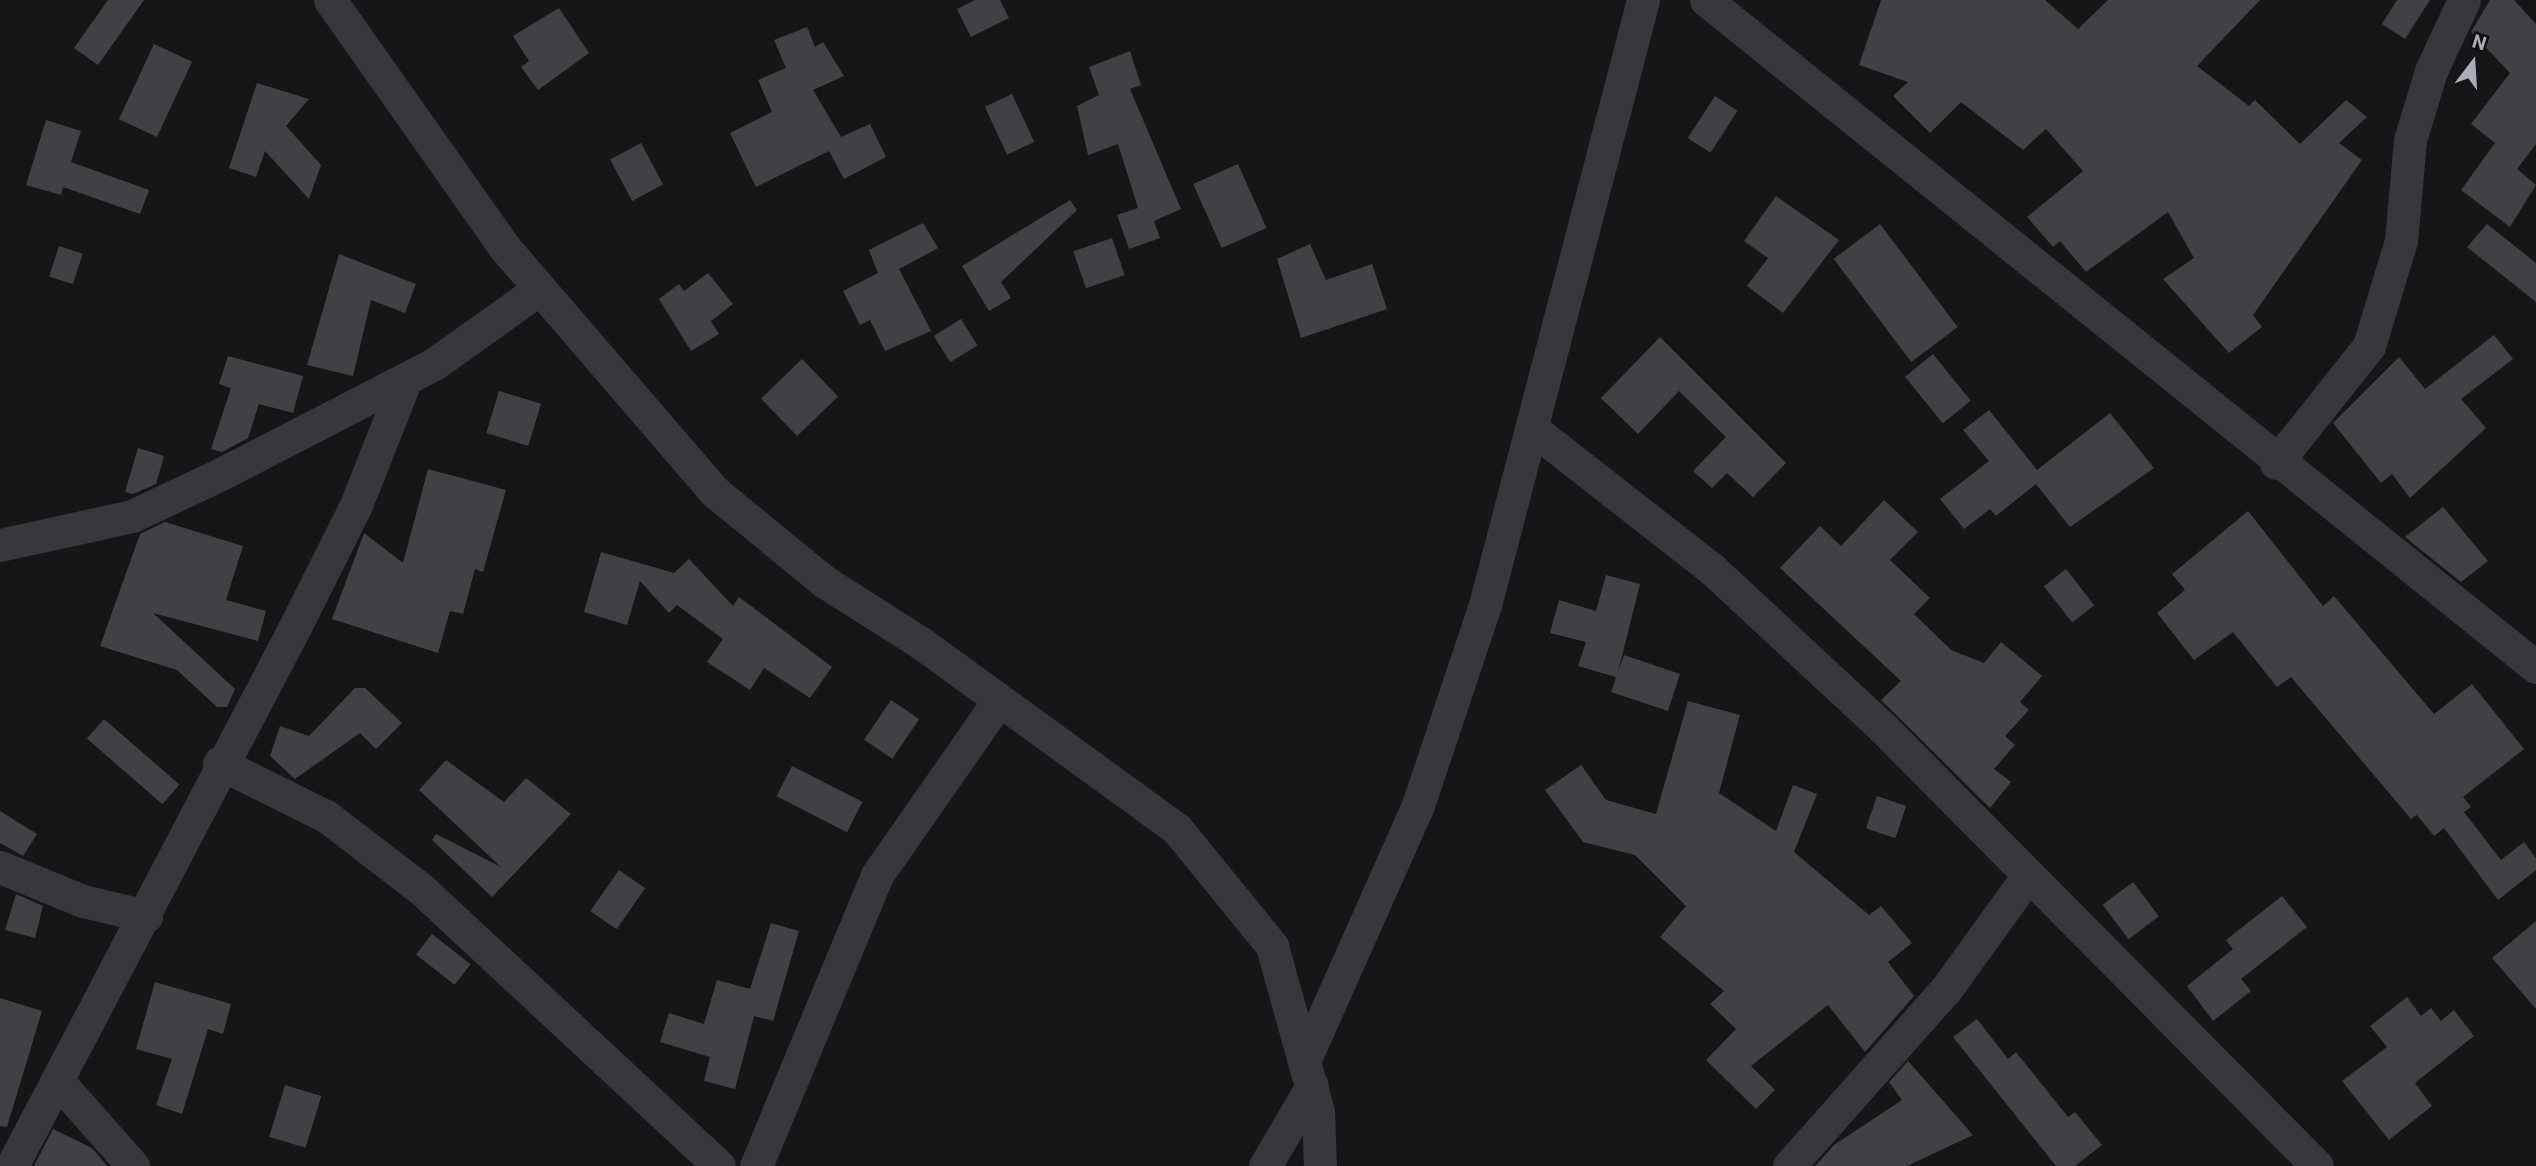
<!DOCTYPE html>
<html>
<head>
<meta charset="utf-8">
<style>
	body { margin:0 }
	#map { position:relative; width:2536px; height:1166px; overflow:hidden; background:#161618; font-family:Roboto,sans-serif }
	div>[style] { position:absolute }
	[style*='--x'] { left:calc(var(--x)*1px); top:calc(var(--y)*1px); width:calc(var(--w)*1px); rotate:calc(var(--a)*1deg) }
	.building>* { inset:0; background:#404145; transform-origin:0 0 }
	.minor>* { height:33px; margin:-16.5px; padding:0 16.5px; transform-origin:16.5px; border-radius:16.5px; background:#37383d }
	span { translate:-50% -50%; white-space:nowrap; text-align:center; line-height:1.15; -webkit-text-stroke:5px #111113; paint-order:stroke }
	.north { position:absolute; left:2438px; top:28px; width:70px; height:70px; -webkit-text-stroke:5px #111113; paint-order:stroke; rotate:17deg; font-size:19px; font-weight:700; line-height:28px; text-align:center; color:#a8adb8 }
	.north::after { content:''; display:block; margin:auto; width:24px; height:32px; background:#a8adb8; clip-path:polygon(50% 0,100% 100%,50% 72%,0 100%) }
</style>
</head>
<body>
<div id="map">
	<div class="building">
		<i style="clip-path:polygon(108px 0,144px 0,98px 65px,74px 48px)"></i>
		<i style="clip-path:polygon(975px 0,1000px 0,1009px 18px,971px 37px,957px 9px)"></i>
		<i style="clip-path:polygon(1881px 0,2045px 0,2078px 29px,2108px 0,2260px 0,2197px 66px,2249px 106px,2255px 100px,2300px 144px,2346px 100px,2367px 117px,2339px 143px,2362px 160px,2253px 315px,2262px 327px,2229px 353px,2163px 279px,2194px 258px,2168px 212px,2086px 272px,2060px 241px,2053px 247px,2027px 217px,2083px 171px,2046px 129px,2023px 150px,1961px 102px,1930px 133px,1893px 96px,1908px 82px,1859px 65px)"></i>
		<i style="clip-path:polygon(2397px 0,2430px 0,2405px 39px,2382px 24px)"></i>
		<i style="clip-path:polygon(2490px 0,2514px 0,2536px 24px,2536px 144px,2517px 169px,2536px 185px,2510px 227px,2461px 190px,2495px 143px,2471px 124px,2510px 73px,2471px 32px)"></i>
		<i style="clip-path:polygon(559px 8px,589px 53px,538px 90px,521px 67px,529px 61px,513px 36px)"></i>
		<i style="clip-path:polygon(807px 27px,815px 47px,823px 42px,844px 76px,813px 90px,841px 137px,870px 124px,886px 157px,844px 179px,829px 151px,756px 187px,730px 133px,772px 112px,758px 80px,786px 68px,774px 40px)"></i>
		<i style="left:154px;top:44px;width:42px;height:83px;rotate:25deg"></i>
		<i style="clip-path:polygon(1130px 51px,1141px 85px,1130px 89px,1181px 209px,1154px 221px,1160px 238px,1129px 249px,1117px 215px,1138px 208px,1118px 144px,1088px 155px,1077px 106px,1099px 95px,1089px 67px)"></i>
		<i style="clip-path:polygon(257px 83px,309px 99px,286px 126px,321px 165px,309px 199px,265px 151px,256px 177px,229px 168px)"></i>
		<i style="left:1012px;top:94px;width:53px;height:30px;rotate:65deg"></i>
		<i style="left:1715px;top:96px;width:27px;height:50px;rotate:33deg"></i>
		<i style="clip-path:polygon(46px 120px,81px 131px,71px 162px,149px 190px,140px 214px,63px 187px,61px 195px,26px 185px)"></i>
		<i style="left:641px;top:143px;width:47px;height:35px;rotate:62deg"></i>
		<i style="left:1238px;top:164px;width:70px;height:49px;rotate:66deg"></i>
		<i style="clip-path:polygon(1776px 196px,1839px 240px,1783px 313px,1747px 286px,1768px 258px,1744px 241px)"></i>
		<i style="clip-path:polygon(1070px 200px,1077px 210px,1001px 282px,1011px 298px,989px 311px,962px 266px)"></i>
		<i style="clip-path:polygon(923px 223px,938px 248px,899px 269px,931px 331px,885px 351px,870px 320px,860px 325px,843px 291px,878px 273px,869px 250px)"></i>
		<i style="left:1880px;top:224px;width:129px;height:58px;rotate:53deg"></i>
		<i style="clip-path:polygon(2487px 224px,2536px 263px,2536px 302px,2467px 247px)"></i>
		<i style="left:1112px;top:238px;width:39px;height:41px;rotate:71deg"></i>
		<i style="clip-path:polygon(1310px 244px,1326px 280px,1372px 264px,1387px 309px,1301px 338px,1277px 259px)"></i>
		<i style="left:59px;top:246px;width:25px;height:32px;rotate:18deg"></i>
		<i style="clip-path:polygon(339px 254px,416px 284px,405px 313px,371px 300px,353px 376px,307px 365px)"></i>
		<i style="clip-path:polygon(708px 273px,733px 304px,711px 321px,719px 334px,691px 351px,659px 299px,679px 284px,684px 291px)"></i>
		<i style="left:961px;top:319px;width:31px;height:32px;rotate:58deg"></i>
		<i style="clip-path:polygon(2494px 335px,2513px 359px,2461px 399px,2486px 428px,2410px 498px,2392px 474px,2381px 483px,2333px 423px,2399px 357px,2425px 389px)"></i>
		<i style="clip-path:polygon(1660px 337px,1786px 463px,1753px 497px,1727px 473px,1712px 488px,1693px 471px,1726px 437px,1679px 391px,1638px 434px,1601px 398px)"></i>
		<i style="left:1933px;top:354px;width:60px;height:36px;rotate:51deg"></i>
		<i style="clip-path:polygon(228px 356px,303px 376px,293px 413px,259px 404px,248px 438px,222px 452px,211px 449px,231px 388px,219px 384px)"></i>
		<i style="left:802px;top:359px;width:52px;height:57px;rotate:46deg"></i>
		<i style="left:499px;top:391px;width:44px;height:44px;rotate:17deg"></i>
		<i style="clip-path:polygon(1989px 410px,2037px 470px,2110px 413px,2154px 468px,2070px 527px,2036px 484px,1996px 516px,1990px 509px,1964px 529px,1940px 499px,1989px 461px,1963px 430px)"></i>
		<i style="clip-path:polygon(138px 448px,164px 456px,156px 484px,133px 494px,125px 492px)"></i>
		<i style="clip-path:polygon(428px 469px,506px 490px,483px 572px,475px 569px,463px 614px,450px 611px,438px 653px,332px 619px,364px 533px,403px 563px)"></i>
		<i style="clip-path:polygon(1884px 500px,1918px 532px,1890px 560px,1930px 598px,1914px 614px,1951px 650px,1984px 663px,2001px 642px,2042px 676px,2020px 702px,2029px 710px,2005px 736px,2015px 745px,1994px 769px,2011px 782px,1990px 808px,1881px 700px,1901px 681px,1780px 568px,1820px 526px,1841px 546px)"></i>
		<i style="clip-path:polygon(2443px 507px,2488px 561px,2461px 582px,2405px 537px)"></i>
		<i style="clip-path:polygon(2248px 511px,2323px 606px,2334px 596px,2434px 714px,2472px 684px,2524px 749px,2463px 797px,2471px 807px,2464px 812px,2501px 860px,2524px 842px,2536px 858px,2536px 870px,2498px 900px,2444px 828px,2434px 836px,2417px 815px,2411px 819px,2291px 677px,2277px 687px,2233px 632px,2194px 660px,2157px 613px,2185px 590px,2172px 574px)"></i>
		<i style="clip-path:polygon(165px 522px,243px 546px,226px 600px,266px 611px,258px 641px,153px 613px,235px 689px,227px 707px,217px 707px,177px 670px,100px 646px,140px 534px)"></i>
		<i style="clip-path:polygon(601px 552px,674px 573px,689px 559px,733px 606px,739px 597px,832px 667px,810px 698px,764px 668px,750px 690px,707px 662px,723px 639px,677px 605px,669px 613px,640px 581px,627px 625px,584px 612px)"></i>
		<i style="left:2066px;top:569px;width:46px;height:28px;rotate:52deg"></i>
		<i style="clip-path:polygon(1606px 575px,1640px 584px,1618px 672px,1624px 655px,1680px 674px,1668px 711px,1611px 692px,1616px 677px,1578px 666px,1586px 642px,1550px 633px,1559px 600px,1596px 611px)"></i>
		<i style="clip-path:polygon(355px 688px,365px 688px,402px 723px,376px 749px,360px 733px,295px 779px,270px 756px,280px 726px,309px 736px)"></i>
		<i style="left:891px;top:700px;width:34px;height:48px;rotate:34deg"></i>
		<i style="clip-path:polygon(1688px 701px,1740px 715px,1719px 793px,1776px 831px,1793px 785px,1817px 794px,1794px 852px,1869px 915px,1881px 906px,1912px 943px,1888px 962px,1914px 996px,1865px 1052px,1828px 1005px,1751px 1066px,1775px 1090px,1756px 1109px,1706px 1060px,1736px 1029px,1710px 1004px,1724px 991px,1660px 937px,1686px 906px,1635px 855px,1583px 842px,1545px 790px,1581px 765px,1606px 800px,1656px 814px)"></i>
		<i style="left:104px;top:719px;width:100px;height:26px;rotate:41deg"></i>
		<i style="clip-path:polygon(446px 760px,504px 802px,526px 778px,571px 814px,492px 897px,432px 840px,436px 834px,501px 867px,419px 790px)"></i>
		<i style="left:792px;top:766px;width:79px;height:34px;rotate:27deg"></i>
		<i style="left:1877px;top:796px;width:31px;height:34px;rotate:19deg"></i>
		<i style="clip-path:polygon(0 811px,37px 834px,23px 856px,0 843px)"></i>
		<i style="left:619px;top:870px;width:32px;height:50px;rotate:35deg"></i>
		<i style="left:2133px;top:882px;width:43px;height:38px;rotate:53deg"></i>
		<i style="clip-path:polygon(16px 894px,43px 906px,35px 938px,5px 930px)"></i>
		<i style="clip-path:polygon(2282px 896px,2307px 927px,2241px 979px,2251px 991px,2213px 1021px,2187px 986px,2233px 949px,2226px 940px)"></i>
		<i style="clip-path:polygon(2536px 921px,2536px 1009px,2492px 958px)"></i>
		<i style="clip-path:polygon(771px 923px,799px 931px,773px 1021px,754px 1016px,735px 1089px,704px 1081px,710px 1057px,660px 1042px,669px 1013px,704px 1024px,717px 980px,750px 989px)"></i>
		<i style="left:432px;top:934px;width:49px;height:26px;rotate:38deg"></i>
		<i style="clip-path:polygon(155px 982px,231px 1004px,223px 1034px,208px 1029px,182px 1114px,156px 1105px,172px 1059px,136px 1049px)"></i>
		<i style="clip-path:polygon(2407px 997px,2421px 1016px,2431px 1008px,2441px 1021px,2454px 1010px,2474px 1036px,2415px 1083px,2432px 1106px,2389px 1140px,2342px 1081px,2387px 1047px,2370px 1026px)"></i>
		<i style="clip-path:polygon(0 998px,42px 1011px,7px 1127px,0 1126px)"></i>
		<i style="clip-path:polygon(1977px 1019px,2008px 1059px,2016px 1052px,2068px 1117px,2075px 1112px,2102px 1145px,2075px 1166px,2056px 1166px,1953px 1037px)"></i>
		<i style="clip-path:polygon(1908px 1061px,1973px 1135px,1907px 1166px,1815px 1166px,1834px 1145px,1902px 1100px,1889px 1082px)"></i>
		<i style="left:285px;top:1085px;width:38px;height:54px;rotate:17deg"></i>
		<i style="clip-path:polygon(53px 1129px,92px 1148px,107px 1166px,34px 1166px)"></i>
	</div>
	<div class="minor">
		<i style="--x:330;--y:0;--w:304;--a:54.8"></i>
		<i style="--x:505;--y:248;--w:322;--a:49.3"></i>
		<i style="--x:715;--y:492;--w:142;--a:39.3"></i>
		<i style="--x:825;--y:582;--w:114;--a:32.4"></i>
		<i style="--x:921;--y:643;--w:316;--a:36"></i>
		<i style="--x:1177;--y:829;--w:151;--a:50.9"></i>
		<i style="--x:1272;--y:946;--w:172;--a:74.5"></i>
		<i style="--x:1318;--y:1112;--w:54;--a:87.9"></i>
		<i style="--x:1706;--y:0;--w:1065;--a:38.79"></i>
		<i style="--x:1534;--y:430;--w:227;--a:38"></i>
		<i style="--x:1713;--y:570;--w:231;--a:42.9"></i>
		<i style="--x:1882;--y:727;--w:618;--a:45.26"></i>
		<i style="--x:2276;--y:463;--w:149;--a:-51.5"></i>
		<i style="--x:2369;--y:346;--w:110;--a:-73.1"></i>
		<i style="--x:2401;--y:241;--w:101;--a:-84.9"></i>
		<i style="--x:2410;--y:140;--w:72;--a:-73.1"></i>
		<i style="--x:2431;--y:71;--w:78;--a:-65.1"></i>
		<i style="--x:0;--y:545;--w:135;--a:-12.4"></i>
		<i style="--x:132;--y:516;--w:98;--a:-25.3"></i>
		<i style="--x:221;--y:474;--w:240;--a:-27.3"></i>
		<i style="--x:434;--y:364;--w:129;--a:-35.5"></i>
		<i style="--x:219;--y:763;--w:119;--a:26.4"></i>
		<i style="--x:326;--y:816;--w:118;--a:37.5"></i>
		<i style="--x:420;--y:888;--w:408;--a:42.9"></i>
		<i style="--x:0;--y:867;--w:90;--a:22.3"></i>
		<i style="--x:83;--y:901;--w:65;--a:13.4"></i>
		<i style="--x:1305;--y:1059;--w:275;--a:-66"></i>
		<i style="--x:1417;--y:808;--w:214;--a:-71.5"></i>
		<i style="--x:1485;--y:605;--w:625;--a:-75.36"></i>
		<i style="--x:57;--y:1080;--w:115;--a:48.5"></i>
		<i style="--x:12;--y:1166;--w:611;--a:-62.3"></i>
		<i style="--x:296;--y:625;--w:134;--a:-63.4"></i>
		<i style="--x:356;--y:505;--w:136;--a:-68.4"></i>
		<i style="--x:756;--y:1166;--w:315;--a:-67.4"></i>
		<i style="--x:877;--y:875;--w:213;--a:-55.1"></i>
		<i style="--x:1265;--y:1166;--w:93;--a:-59.6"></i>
		<i style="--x:1789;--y:1166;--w:238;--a:-48.4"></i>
		<i style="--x:1947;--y:988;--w:137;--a:-54.2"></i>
	</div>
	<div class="north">N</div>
</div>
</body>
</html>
